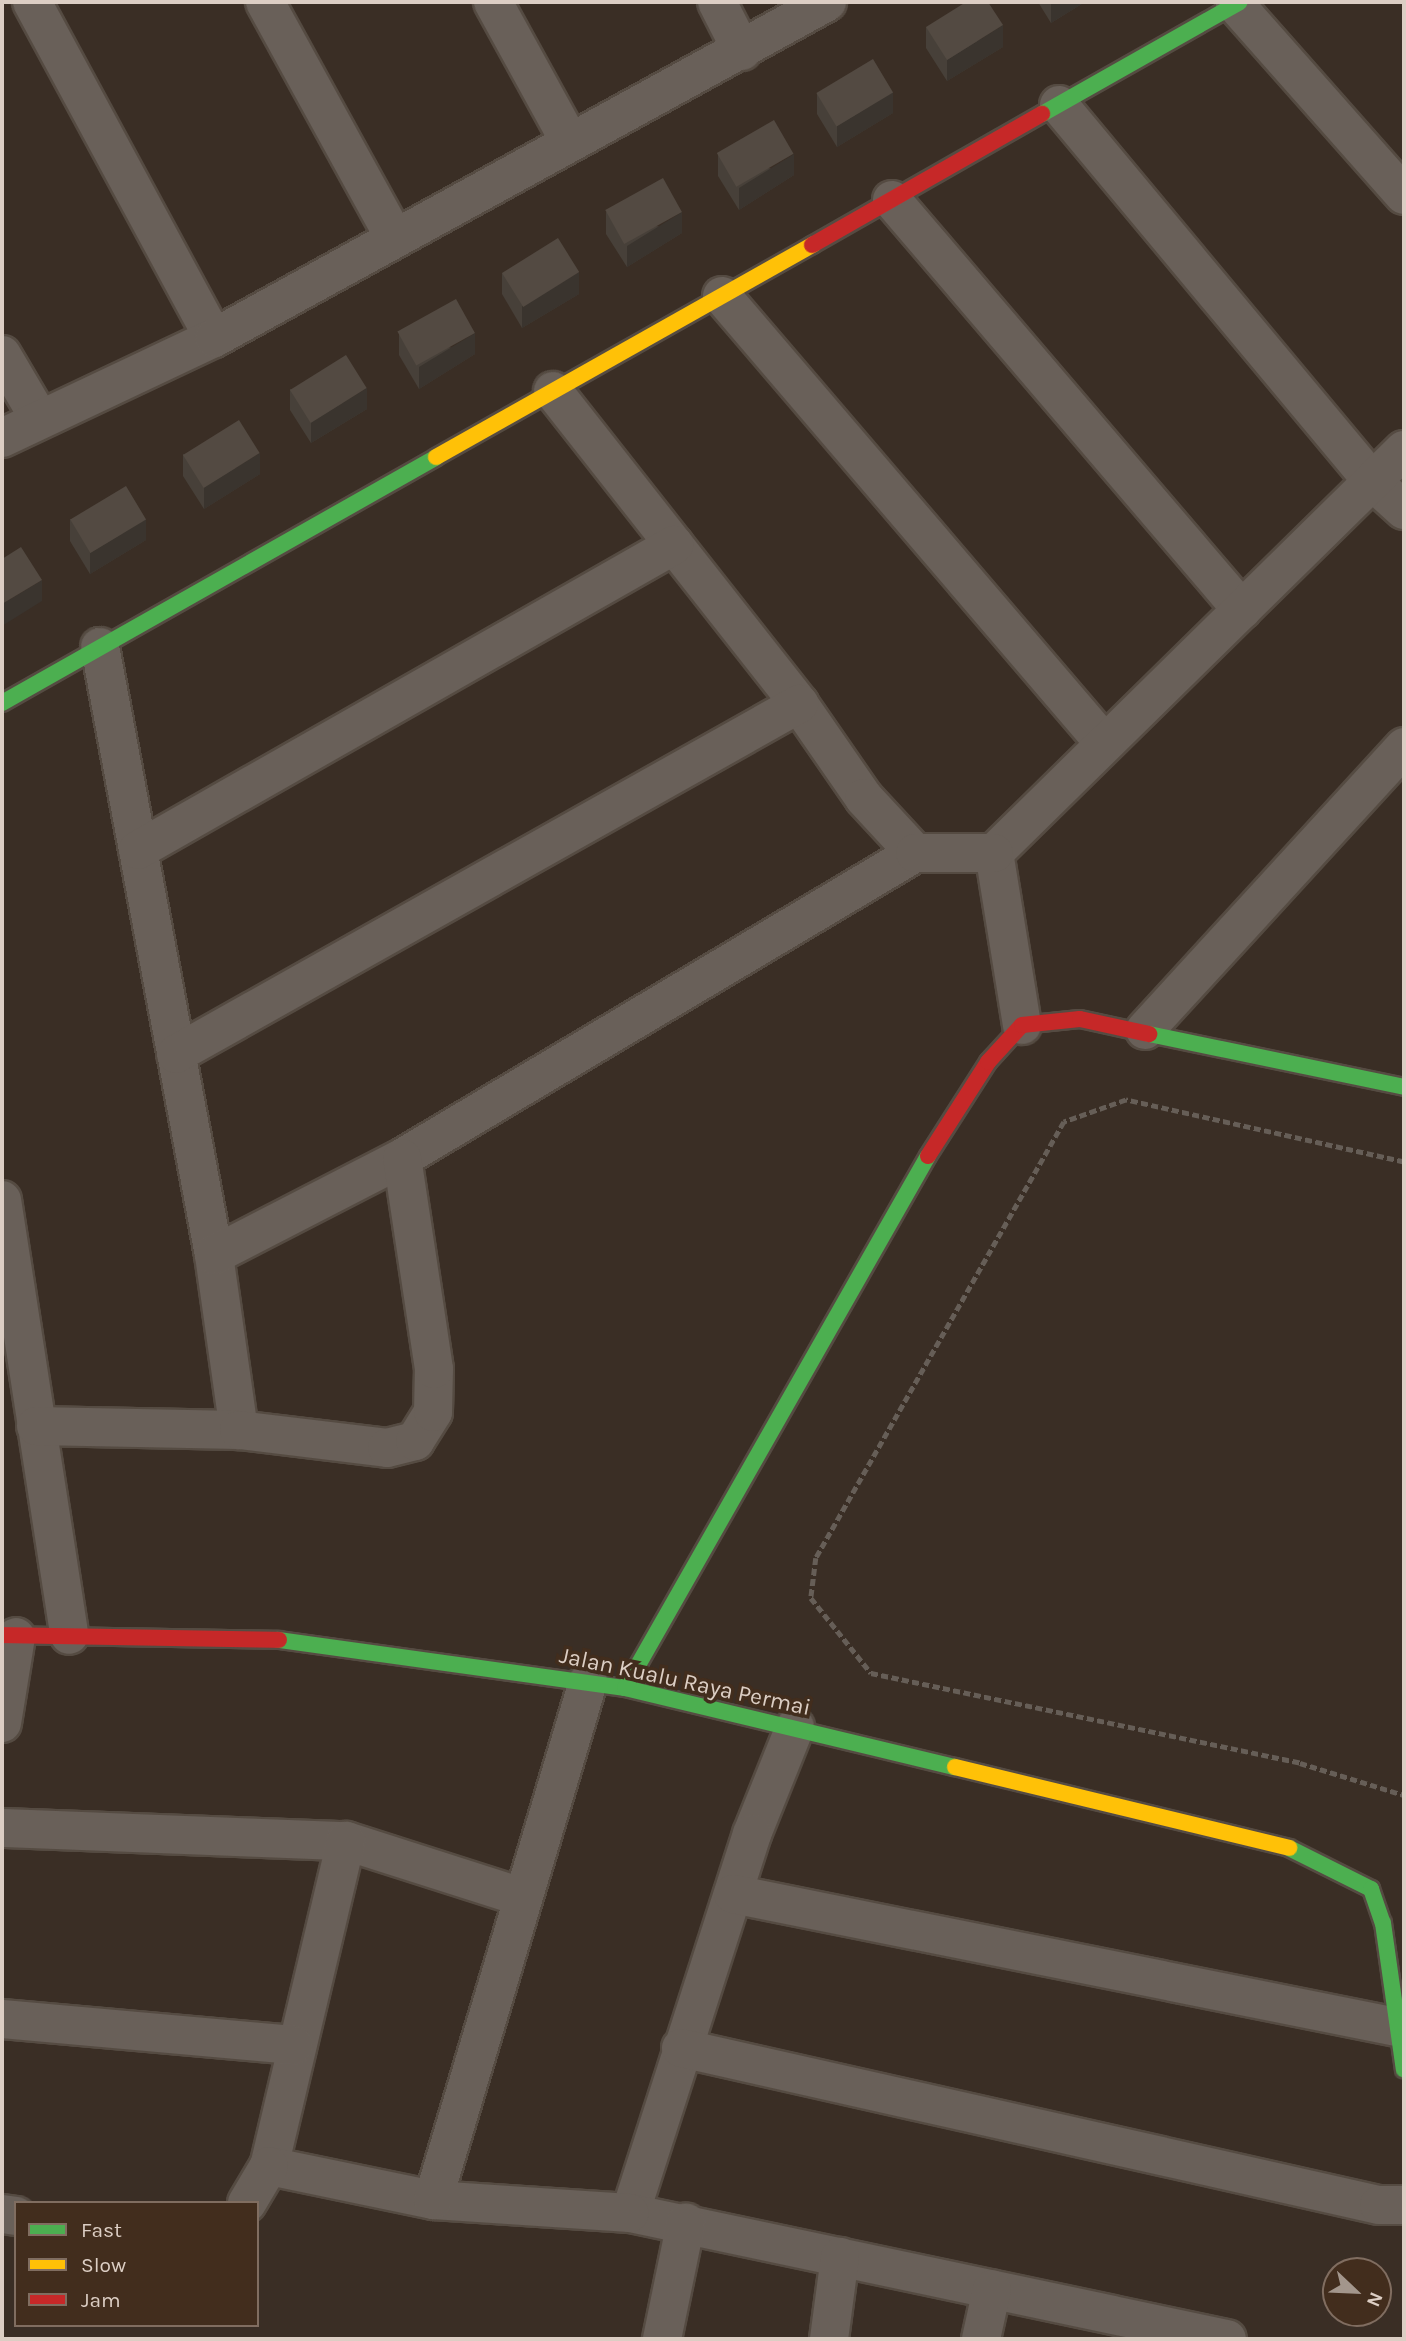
<!DOCTYPE html>
<html>
<head>
<meta charset="utf-8">
<style>
	body { margin:0 }
	#map { position:relative; width:1406px; height:2341px; overflow:hidden; background:#3a2e25; font-family:Karla,sans-serif }
	div>[style] { position:absolute }
	[style*='--x'] { left:calc(var(--x)*1px); top:calc(var(--y)*1px); width:calc(var(--w)*1px); rotate:calc(var(--a)*1deg) }
	.path>* { height:4.5px; margin-top:-2.25px; transform-origin:0; background:repeating-linear-gradient(90deg,#665e57 0 7px,transparent 0 10.5px) }
	.roads { filter:drop-shadow(2px 0 #554b42) drop-shadow(-2px 0 #554b42) drop-shadow(0 2px #554b42) drop-shadow(0 -2px #554b42) }
	.street>* { height:38px; margin:-19px; padding:0 19px; transform-origin:19px; border-radius:19px; background:#696059 }
	.fast>* { height:16px; margin:-8px; padding:0 8px; transform-origin:8px; border-radius:8px; background:#4caf50 }
	.slow>* { height:16px; margin:-8px; padding:0 8px; transform-origin:8px; border-radius:8px; background:#ffc107 }
	.jam>* { height:16px; margin:-8px; padding:0 8px; transform-origin:8px; border-radius:8px; background:#c62828 }
	.wall>* { inset:0; background:#474039 }
	.shaded-wall>* { inset:0; background:#3a342e }
	.building>* { inset:0; background:#534a42; transform-origin:0 0 }
	span { translate:-50% -50%; white-space:nowrap; text-align:center; line-height:1.15; -webkit-text-stroke:7px #422d1d; paint-order:stroke }
	.street-label { font-size:23px; color:#dccec4 }
	.frame { position:absolute; inset:0; border:4px solid #dccec4; pointer-events:none }
	.legend { position:absolute; left:14px; top:2201px; width:245px; height:126px; box-sizing:border-box; background:#422d1d; border:2px solid #806d60; margin:0; padding:9px 12px; list-style:none; font-size:21px; color:#dccec4 }
	.legend li { display:flex; align-items:center; gap:14px; height:35px }
	.legend b { width:35px; border:2px solid #806d60 }
	.north { position:absolute; left:1322px; top:2257px; width:70px; height:70px; box-sizing:border-box; background:#422d1d; border:2px solid #806d60; border-radius:50%; rotate:113deg; font-size:19px; font-weight:700; line-height:28px; text-align:center; color:#dccec4 }
	.north::after { content:''; display:block; margin:auto; width:24px; height:32px; background:#a3968c; clip-path:polygon(50% 0,100% 100%,50% 72%,0 100%) }
</style>
</head>
<body>
<div id="map">
	<div class="path">
		<i style="--x:1404;--y:1162;--w:285;--a:-167.4"></i>
		<i style="--x:1126;--y:1100;--w:66;--a:160.5"></i>
		<i style="--x:1064;--y:1122;--w:502;--a:119.63"></i>
		<i style="--x:816;--y:1558;--w:40;--a:97.1"></i>
		<i style="--x:811;--y:1598;--w:96;--a:51.3"></i>
		<i style="--x:871;--y:1673;--w:438;--a:11.8"></i>
		<i style="--x:1300;--y:1763;--w:109;--a:17.1"></i>
	</div>
	<div class="roads">
		<div class="street">
			<i style="--x:32;--y:2;--w:382;--a:61.6"></i>
			<i style="--x:265;--y:2;--w:266;--a:61.2"></i>
			<i style="--x:493;--y:2;--w:158;--a:61.2"></i>
			<i style="--x:717;--y:2;--w:55;--a:63"></i>
			<i style="--x:1235;--y:4;--w:255;--a:48.5"></i>
			<i style="--x:1059;--y:105;--w:491;--a:50.2"></i>
			<i style="--x:1373;--y:482;--w:42;--a:42.1"></i>
			<i style="--x:892;--y:200;--w:539;--a:49.51"></i>
			<i style="--x:722;--y:296;--w:589;--a:49.47"></i>
			<i style="--x:2;--y:355;--w:73;--a:59.6"></i>
			<i style="--x:553;--y:391;--w:398;--a:51.8"></i>
			<i style="--x:799;--y:704;--w:114;--a:55.3"></i>
			<i style="--x:864;--y:798;--w:75;--a:47.2"></i>
			<i style="--x:2;--y:438;--w:234;--a:-25.3"></i>
			<i style="--x:214;--y:338;--w:699;--a:-28.73"></i>
			<i style="--x:100;--y:647;--w:619;--a:79.38"></i>
			<i style="--x:214;--y:1255;--w:177;--a:81.9"></i>
			<i style="--x:138;--y:850;--w:617;--a:-29.64"></i>
			<i style="--x:1022;--y:1025;--w:174;--a:-99.2"></i>
			<i style="--x:994;--y:853;--w:575;--a:-44.51"></i>
			<i style="--x:1145;--y:1030;--w:384;--a:-47.5"></i>
			<i style="--x:176;--y:1054;--w:715;--a:-29.33"></i>
			<i style="--x:2;--y:1200;--w:440;--a:81.2"></i>
			<i style="--x:214;--y:1255;--w:212;--a:-27.3"></i>
			<i style="--x:402;--y:1158;--w:597;--a:-30.73"></i>
			<i style="--x:915;--y:853;--w:79;--a:0"></i>
			<i style="--x:36;--y:1426;--w:203;--a:1.1"></i>
			<i style="--x:239;--y:1430;--w:149;--a:6.9"></i>
			<i style="--x:387;--y:1448;--w:29;--a:-14"></i>
			<i style="--x:415;--y:1441;--w:34;--a:-58"></i>
			<i style="--x:433;--y:1412;--w:43;--a:-88.7"></i>
			<i style="--x:434;--y:1369;--w:213;--a:-98.6"></i>
			<i style="--x:2;--y:1723;--w:87;--a:-80.8"></i>
			<i style="--x:795;--y:1727;--w:115;--a:111.9"></i>
			<i style="--x:752;--y:1834;--w:398;--a:107.8"></i>
			<i style="--x:630;--y:2213;--w:610;--a:11.92"></i>
			<i style="--x:2;--y:1828;--w:344;--a:2.2"></i>
			<i style="--x:346;--y:1841;--w:185;--a:17.7"></i>
			<i style="--x:346;--y:1841;--w:334;--a:103.3"></i>
			<i style="--x:269;--y:2166;--w:167;--a:11.7"></i>
			<i style="--x:433;--y:2200;--w:197;--a:3.8"></i>
			<i style="--x:733;--y:1894;--w:676;--a:11.34"></i>
			<i style="--x:2;--y:2019;--w:293;--a:5.1"></i>
			<i style="--x:681;--y:2048;--w:715;--a:12.68"></i>
			<i style="--x:1379;--y:2205;--w:25;--a:0"></i>
			<i style="--x:433;--y:2200;--w:541;--a:-73.34"></i>
			<i style="--x:247;--y:2203;--w:43;--a:-59.3"></i>
			<i style="--x:2;--y:2214;--w:14;--a:8"></i>
			<i style="--x:662;--y:2339;--w:119;--a:-78.4"></i>
			<i style="--x:829;--y:2339;--w:83;--a:-82.4"></i>
			<i style="--x:981;--y:2339;--w:51;--a:-77.6"></i>
		</div>
		<div class="fast">
			<i style="--x:1042;--y:114;--w:227;--a:-29.5"></i>
			<i style="--x:2;--y:703;--w:499;--a:-29.5"></i>
			<i style="--x:1149;--y:1034;--w:260;--a:11.7"></i>
			<i style="--x:279;--y:1640;--w:349;--a:7.9"></i>
			<i style="--x:625;--y:1688;--w:339;--a:13.5"></i>
			<i style="--x:625;--y:1688;--w:612;--a:-60.34"></i>
			<i style="--x:1289;--y:1848;--w:92;--a:26.6"></i>
			<i style="--x:1371;--y:1889;--w:36;--a:71"></i>
			<i style="--x:1383;--y:1923;--w:148;--a:81.9"></i>
		</div>
		<div class="slow">
			<i style="--x:436;--y:457;--w:432;--a:-29.4"></i>
			<i style="--x:955;--y:1767;--w:344;--a:13.6"></i>
		</div>
		<div class="jam">
			<i style="--x:812;--y:245;--w:265;--a:-29.7"></i>
			<i style="--x:928;--y:1156;--w:112;--a:-57.4"></i>
			<i style="--x:988;--y:1062;--w:50;--a:-47.4"></i>
			<i style="--x:1022;--y:1025;--w:58;--a:-5.9"></i>
			<i style="--x:1080;--y:1019;--w:71;--a:12.3"></i>
			<i style="--x:2;--y:1635;--w:277;--a:1"></i>
		</div>
	</div>
	<div class="wall">
		<i style="clip-path:polygon(1038px 2px,1085px 2px,1051px 23px)"></i>
		<i style="clip-path:polygon(926px 27px,1003px 47px,947px 81px,926px 48px)"></i>
		<i style="clip-path:polygon(817px 93px,893px 113px,837px 147px,817px 114px)"></i>
		<i style="clip-path:polygon(718px 154px,794px 175px,739px 210px,718px 176px)"></i>
		<i style="clip-path:polygon(606px 212px,682px 233px,627px 267px,606px 234px)"></i>
		<i style="clip-path:polygon(502px 273px,579px 294px,522px 328px,502px 294px)"></i>
		<i style="clip-path:polygon(399px 334px,475px 354px,419px 389px,399px 355px)"></i>
		<i style="clip-path:polygon(290px 389px,367px 409px,311px 443px,290px 410px)"></i>
		<i style="clip-path:polygon(183px 454px,260px 474px,204px 509px,183px 476px)"></i>
		<i style="clip-path:polygon(70px 519px,146px 540px,90px 574px,70px 541px)"></i>
	</div>
	<div class="shaded-wall">
		<i style="clip-path:polygon(1051px 2px,1085px 2px,1051px 23px)"></i>
		<i style="clip-path:polygon(1003px 25px,1003px 47px,947px 81px,947px 60px)"></i>
		<i style="clip-path:polygon(893px 92px,893px 113px,837px 147px,837px 126px)"></i>
		<i style="clip-path:polygon(794px 154px,794px 175px,739px 210px,739px 188px)"></i>
		<i style="clip-path:polygon(682px 212px,682px 233px,627px 267px,627px 246px)"></i>
		<i style="clip-path:polygon(579px 272px,579px 294px,522px 328px,522px 306px)"></i>
		<i style="clip-path:polygon(475px 333px,475px 354px,419px 389px,419px 367px)"></i>
		<i style="clip-path:polygon(367px 388px,367px 409px,311px 443px,311px 422px)"></i>
		<i style="clip-path:polygon(260px 453px,260px 474px,204px 509px,204px 487px)"></i>
		<i style="clip-path:polygon(146px 519px,146px 540px,90px 574px,90px 553px)"></i>
		<i style="clip-path:polygon(42px 580px,42px 601px,2px 626px,2px 604px)"></i>
	</div>
	<div class="building">
		<i style="clip-path:polygon(966px 2px,988px 2px,1003px 25px,947px 60px,926px 27px)"></i>
		<i style="left:873px;top:59px;width:39px;height:66px;rotate:59deg"></i>
		<i style="left:774px;top:120px;width:39px;height:66px;rotate:60deg"></i>
		<i style="left:663px;top:178px;width:39px;height:66px;rotate:61deg"></i>
		<i style="left:558px;top:238px;width:40px;height:66px;rotate:58deg"></i>
		<i style="left:456px;top:299px;width:39px;height:67px;rotate:61deg"></i>
		<i style="left:346px;top:355px;width:39px;height:66px;rotate:58deg"></i>
		<i style="left:239px;top:420px;width:39px;height:66px;rotate:58deg"></i>
		<i style="left:126px;top:486px;width:39px;height:65px;rotate:59deg"></i>
		<i style="clip-path:polygon(21px 547px,42px 580px,2px 604px,2px 559px)"></i>
	</div>
	<div class="street-label">
		<span style="left:685px;top:1682px;rotate:12deg">Jalan Kualu Raya Permai</span>
	</div>
	<div class="frame"></div>
	<ul class="legend">
	<li><b style="height:9px;background:#4caf50"></b>Fast</li>
	<li><b style="height:9px;background:#ffc107"></b>Slow</li>
	<li><b style="height:9px;background:#c62828"></b>Jam</li>
	</ul>
	<div class="north">N</div>
</div>
</body>
</html>
